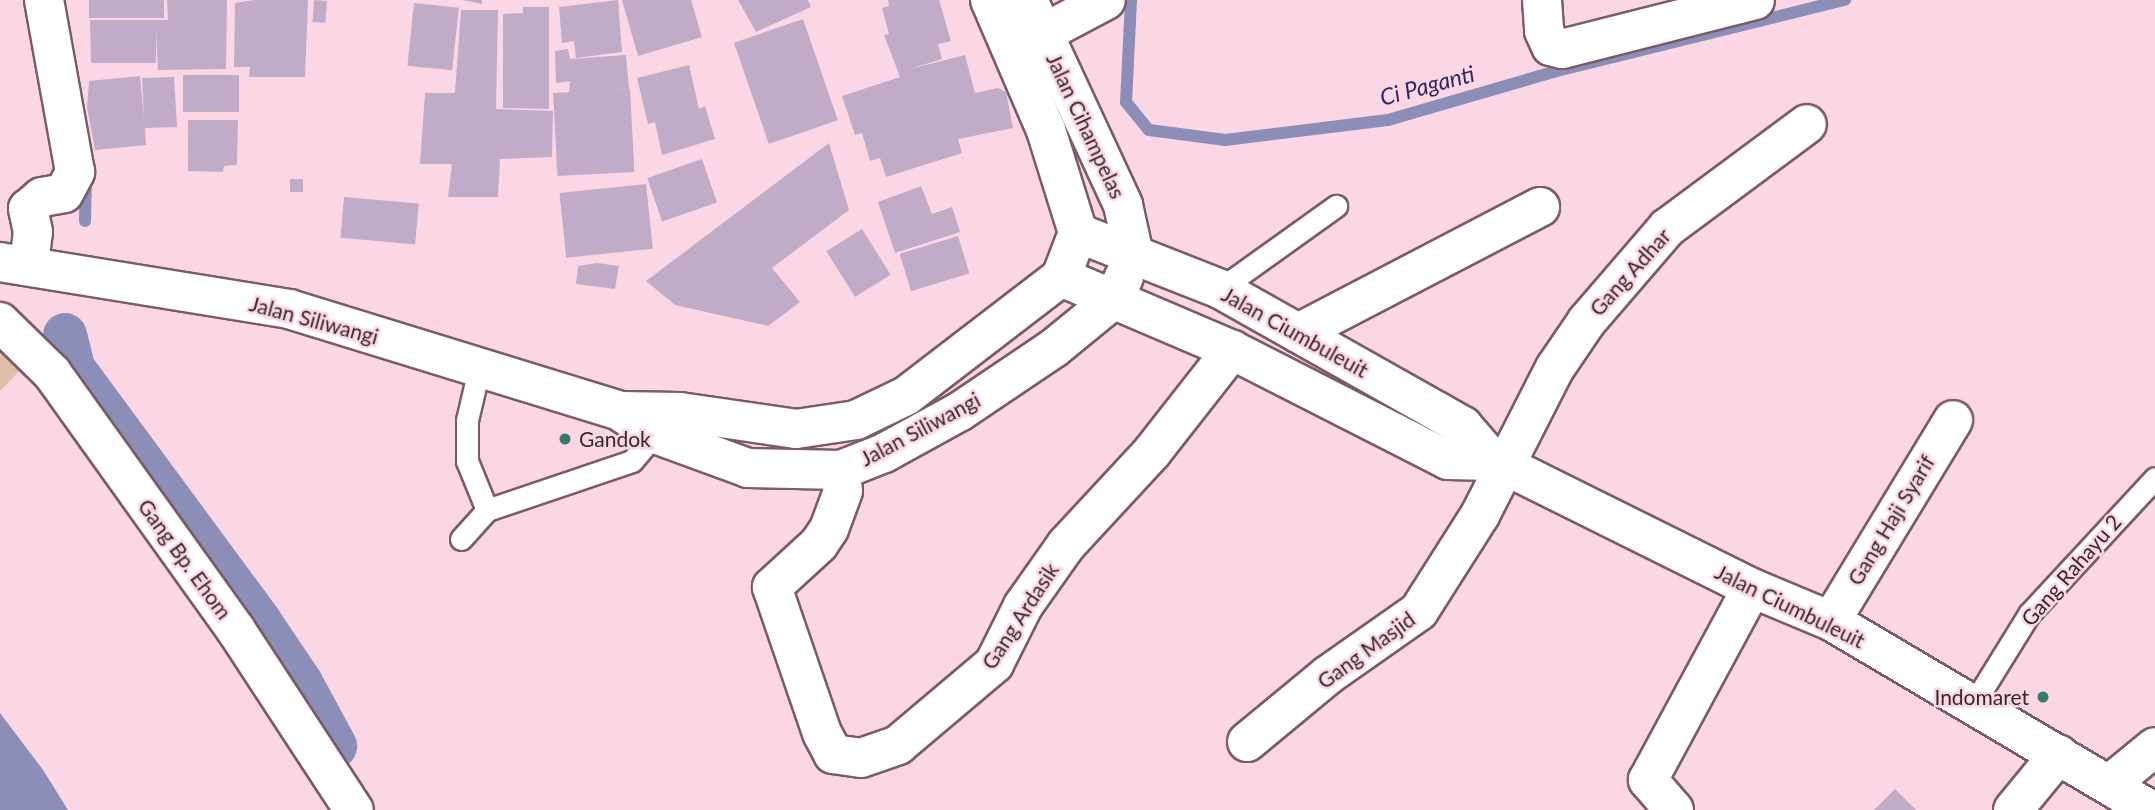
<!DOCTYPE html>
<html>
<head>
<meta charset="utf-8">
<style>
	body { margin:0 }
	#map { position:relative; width:2155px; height:810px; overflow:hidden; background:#fbd7e5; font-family:Lato,sans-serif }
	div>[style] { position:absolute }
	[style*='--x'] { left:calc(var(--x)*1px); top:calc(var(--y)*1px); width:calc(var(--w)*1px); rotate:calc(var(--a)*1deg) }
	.green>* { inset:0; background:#ddc0a9 }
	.water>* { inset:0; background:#8c8eb7 }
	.stream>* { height:12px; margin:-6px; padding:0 6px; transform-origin:6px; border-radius:6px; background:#8c8eb7 }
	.canal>* { height:44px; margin:-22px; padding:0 22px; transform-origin:22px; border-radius:22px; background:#8c8eb7 }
	.building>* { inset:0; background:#c0acc6; transform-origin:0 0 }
	.roads { filter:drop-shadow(2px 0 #7a5c68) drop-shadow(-2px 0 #7a5c68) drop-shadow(0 2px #7a5c68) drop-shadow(0 -2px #7a5c68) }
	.service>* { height:21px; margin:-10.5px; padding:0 10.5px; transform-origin:10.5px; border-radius:10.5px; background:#fff }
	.minor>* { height:38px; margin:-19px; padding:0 19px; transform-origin:19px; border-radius:19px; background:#fff }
	.secondary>* { height:38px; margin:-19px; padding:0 19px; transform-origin:19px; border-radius:19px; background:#fff }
	.primary>* { height:38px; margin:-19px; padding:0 19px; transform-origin:19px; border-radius:19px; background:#fff }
	.dots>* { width:19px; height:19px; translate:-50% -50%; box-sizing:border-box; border:4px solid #fbd7e5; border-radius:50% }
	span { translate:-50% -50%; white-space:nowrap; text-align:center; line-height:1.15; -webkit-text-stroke:5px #fbd7e5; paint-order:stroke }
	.street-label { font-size:21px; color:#36292e }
	.poi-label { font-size:21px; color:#36292e }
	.left { translate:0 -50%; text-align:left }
	.right { translate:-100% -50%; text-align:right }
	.water-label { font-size:23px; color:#2d295e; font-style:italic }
</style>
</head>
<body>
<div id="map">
	<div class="green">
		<i style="clip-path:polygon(0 339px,30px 360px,0 391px)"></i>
	</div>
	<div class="water">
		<i style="clip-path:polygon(0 713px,43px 770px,68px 810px,0 810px)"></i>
	</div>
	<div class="stream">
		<i style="--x:1131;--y:0;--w:102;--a:92.8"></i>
		<i style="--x:1126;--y:102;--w:36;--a:51"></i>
		<i style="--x:1149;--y:130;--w:77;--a:7.5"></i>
		<i style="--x:1225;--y:140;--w:164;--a:-7"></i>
		<i style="--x:1388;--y:120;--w:172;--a:-16.2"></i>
		<i style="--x:1553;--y:72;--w:301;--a:-13.9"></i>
		<i style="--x:85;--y:221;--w:45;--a:-88.7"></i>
	</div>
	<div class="canal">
		<i style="--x:65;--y:335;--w:34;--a:76"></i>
		<i style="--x:73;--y:368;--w:315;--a:53.6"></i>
		<i style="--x:260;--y:622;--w:73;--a:56.1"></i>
		<i style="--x:301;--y:683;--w:72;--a:61.6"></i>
	</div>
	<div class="building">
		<i style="left:89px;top:0;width:75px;height:18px"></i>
		<i style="clip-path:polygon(167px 0,227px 0,226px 69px,158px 70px,156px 29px,156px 63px,91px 63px,90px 20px,168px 20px)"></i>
		<i style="clip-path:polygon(254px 0,308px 0,305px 77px,249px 77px,250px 67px,234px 67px,235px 3px)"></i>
		<i style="left:314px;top:0;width:13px;height:22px;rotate:4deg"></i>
		<i style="clip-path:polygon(463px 0,482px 0,482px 4px)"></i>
		<i style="clip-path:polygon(618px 0,622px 52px,576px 58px,574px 41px,562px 43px,559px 7px)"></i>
		<i style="clip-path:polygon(622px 0,691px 0,702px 37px,638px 56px)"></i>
		<i style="clip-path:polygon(738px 0,808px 0,811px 7px,756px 32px)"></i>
		<i style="clip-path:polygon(888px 0,939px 0,951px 41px,938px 44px,942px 59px,910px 69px,965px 55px,975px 93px,998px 88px,1006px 92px,1013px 128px,958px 139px,962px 153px,886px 177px,880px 158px,870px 161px,862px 133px,855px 135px,842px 96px,900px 77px,884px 35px,889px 34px,882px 8px,889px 6px)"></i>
		<i style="left:414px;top:3px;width:45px;height:63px;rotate:6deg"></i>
		<i style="clip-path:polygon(523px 7px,549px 7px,549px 109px,503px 108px,503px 14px,523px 13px)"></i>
		<i style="clip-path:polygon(461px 10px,498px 10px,496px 109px,553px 111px,552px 157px,500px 159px,498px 197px,448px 197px,452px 164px,420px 164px,425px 93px,455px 93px)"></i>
		<i style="left:803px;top:19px;width:107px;height:73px;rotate:71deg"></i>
		<i style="clip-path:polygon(568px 49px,570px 59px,626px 55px,629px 89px,569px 93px,570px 81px,556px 83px,555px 51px)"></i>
		<i style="clip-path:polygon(689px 65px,699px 109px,705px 106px,715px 139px,662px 155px,655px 122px,648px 124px,637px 78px)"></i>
		<i style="left:239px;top:75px;width:37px;height:56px;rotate:90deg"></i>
		<i style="clip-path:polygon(140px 76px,144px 119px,142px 78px,174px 77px,177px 127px,145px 128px,146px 145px,95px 150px,87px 107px,89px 81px)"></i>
		<i style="left:630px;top:89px;width:83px;height:77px;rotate:87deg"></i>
		<i style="clip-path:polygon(188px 120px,238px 120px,237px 165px,224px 166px,223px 172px,188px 171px)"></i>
		<i style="clip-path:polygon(829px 143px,849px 210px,772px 268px,800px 302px,768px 326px,675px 305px,646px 281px)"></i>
		<i style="left:702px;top:159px;width:46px;height:58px;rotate:71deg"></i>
		<i style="left:290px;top:179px;width:13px;height:13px"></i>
		<i style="left:646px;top:184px;width:65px;height:87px;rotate:84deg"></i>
		<i style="clip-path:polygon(921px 186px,932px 214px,952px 207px,960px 232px,895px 253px,878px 202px)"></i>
		<i style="left:344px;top:197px;width:75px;height:41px;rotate:5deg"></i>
		<i style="left:862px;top:229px;width:54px;height:42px;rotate:58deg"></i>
		<i style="left:958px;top:236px;width:39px;height:61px;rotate:73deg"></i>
		<i style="clip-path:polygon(597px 263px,619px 266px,615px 289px,576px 284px,578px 266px)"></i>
		<i style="clip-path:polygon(1895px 789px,1916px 810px,1874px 810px)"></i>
	</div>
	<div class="roads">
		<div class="service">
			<i style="--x:1220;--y:289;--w:143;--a:-35.6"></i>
			<i style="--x:479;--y:369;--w:52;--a:103.2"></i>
			<i style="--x:467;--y:420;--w:41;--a:90"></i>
			<i style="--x:467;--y:461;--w:53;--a:67.8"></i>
			<i style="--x:487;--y:510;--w:153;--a:-18.7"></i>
			<i style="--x:632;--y:461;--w:35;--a:-50"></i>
			<i style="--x:461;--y:539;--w:39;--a:-48"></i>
			<i style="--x:1972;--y:706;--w:108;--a:-58.2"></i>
			<i style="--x:2029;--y:614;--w:185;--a:-47.2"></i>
		</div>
		<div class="minor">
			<i style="--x:1542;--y:0;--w:31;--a:86"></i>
			<i style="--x:1544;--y:31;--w:17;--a:65"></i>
			<i style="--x:1551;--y:46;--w:11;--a:15"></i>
			<i style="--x:1562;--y:49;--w:199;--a:-14.2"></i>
			<i style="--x:1044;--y:33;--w:70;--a:-28"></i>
			<i style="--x:29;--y:264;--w:32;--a:-83"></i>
			<i style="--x:33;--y:232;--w:24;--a:-102"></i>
			<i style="--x:28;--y:209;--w:18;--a:-41"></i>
			<i style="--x:42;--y:197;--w:22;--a:-10"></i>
			<i style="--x:64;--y:193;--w:24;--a:-62"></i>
			<i style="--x:75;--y:172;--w:175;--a:-100.2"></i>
			<i style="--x:0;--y:322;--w:73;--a:44.4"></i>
			<i style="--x:52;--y:373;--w:316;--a:54.4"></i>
			<i style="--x:236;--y:630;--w:215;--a:56.8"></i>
			<i style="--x:1298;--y:333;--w:273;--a:-27.5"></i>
			<i style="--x:841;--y:470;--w:21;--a:85"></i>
			<i style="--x:843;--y:491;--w:40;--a:110.2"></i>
			<i style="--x:829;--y:529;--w:18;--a:124"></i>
			<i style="--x:819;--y:544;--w:64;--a:137.5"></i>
			<i style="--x:772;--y:587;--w:154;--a:71.1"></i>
			<i style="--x:822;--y:733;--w:24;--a:62"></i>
			<i style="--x:833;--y:754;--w:28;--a:8"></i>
			<i style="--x:861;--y:758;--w:39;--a:-19"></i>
			<i style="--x:898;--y:745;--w:126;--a:-40.2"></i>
			<i style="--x:994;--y:664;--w:65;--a:-63.4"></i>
			<i style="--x:1023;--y:606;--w:75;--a:-54.8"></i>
			<i style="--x:1066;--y:545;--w:127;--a:-47.2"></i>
			<i style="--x:1152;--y:452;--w:130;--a:-51.9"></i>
			<i style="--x:1831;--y:621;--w:235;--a:-58.7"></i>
			<i style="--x:1247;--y:742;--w:105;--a:-39.6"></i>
			<i style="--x:1328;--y:675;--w:111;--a:-35.1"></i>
			<i style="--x:1419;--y:611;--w:114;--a:-57.6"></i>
			<i style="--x:1480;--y:515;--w:165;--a:-63"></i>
			<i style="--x:1555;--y:368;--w:57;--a:-55.8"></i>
			<i style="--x:1587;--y:321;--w:123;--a:-49.3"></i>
			<i style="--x:1667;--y:228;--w:174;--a:-36.6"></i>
			<i style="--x:2110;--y:784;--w:58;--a:-39.4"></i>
			<i style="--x:1674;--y:810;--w:40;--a:-131"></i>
			<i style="--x:1648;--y:780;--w:218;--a:-61.6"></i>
			<i style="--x:2013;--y:810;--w:72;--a:-50.6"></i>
		</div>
		<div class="secondary">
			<i style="--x:0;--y:262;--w:293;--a:9.2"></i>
			<i style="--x:289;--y:309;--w:346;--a:17.1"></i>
			<i style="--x:620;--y:411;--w:60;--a:1"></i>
			<i style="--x:680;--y:412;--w:117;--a:8.3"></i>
			<i style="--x:796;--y:429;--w:61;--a:-8.5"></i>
			<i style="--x:856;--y:420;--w:55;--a:-25.6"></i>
			<i style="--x:906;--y:396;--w:195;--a:-37.5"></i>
			<i style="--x:1061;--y:277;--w:47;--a:-68.9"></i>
			<i style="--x:1078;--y:233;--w:153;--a:21.5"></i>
			<i style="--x:1220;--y:289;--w:279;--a:29.4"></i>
			<i style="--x:1463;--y:426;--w:46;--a:49.4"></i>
			<i style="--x:1061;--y:277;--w:186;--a:23.1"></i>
			<i style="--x:1232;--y:350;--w:242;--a:27"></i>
			<i style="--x:1448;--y:460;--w:45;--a:1.3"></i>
			<i style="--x:1493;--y:461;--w:14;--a:21"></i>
			<i style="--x:1506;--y:466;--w:275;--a:26.4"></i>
			<i style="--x:1752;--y:588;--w:86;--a:22.7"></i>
			<i style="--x:1831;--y:621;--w:371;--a:30.6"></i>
			<i style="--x:624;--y:414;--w:37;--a:33"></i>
			<i style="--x:655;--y:434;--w:99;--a:20.1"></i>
			<i style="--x:748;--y:468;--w:93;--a:1.2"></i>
			<i style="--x:841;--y:470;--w:46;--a:-21.6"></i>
			<i style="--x:884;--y:453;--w:85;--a:-28.7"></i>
			<i style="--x:959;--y:412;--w:115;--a:-34"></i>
			<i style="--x:1054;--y:348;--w:79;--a:-39.3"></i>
			<i style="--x:1115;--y:298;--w:23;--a:-67"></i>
		</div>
		<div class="primary">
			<i style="--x:990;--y:0;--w:142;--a:66.7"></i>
			<i style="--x:1046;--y:130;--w:108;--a:72.7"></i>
			<i style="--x:1028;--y:0;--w:226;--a:65.1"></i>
			<i style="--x:1123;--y:205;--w:51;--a:77.6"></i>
		</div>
	</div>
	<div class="dots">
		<i style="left:565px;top:439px;background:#367a6e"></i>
		<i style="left:2043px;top:697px;background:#367a6e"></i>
	</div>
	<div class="street-label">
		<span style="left:1086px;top:126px;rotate:65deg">Jalan Cihampelas</span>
		<span style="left:1630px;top:272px;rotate:-48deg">Gang Adhar</span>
		<span style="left:314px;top:320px;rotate:15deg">Jalan Siliwangi</span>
		<span style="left:1295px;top:332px;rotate:29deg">Jalan Ciumbuleuit</span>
		<span style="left:920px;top:429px;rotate:-28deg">Jalan Siliwangi</span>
		<span style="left:1891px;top:520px;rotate:-59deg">Gang Haji Syarif</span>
		<span style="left:185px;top:559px;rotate:54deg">Gang Bp. Ehom</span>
		<span style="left:2071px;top:570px;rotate:-49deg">Gang Rahayu 2</span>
		<span style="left:1790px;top:606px;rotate:26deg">Jalan Ciumbuleuit</span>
		<span style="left:1020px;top:616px;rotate:-57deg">Gang Ardasik</span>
		<span style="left:1366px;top:650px;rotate:-36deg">Gang Masjid</span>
	</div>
	<div class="poi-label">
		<span class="left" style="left:579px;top:439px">Gandok</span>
		<span class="right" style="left:2029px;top:697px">Indomaret</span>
	</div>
	<div class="water-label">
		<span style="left:1427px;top:85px;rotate:-15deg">Ci Paganti</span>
	</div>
</div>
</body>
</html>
